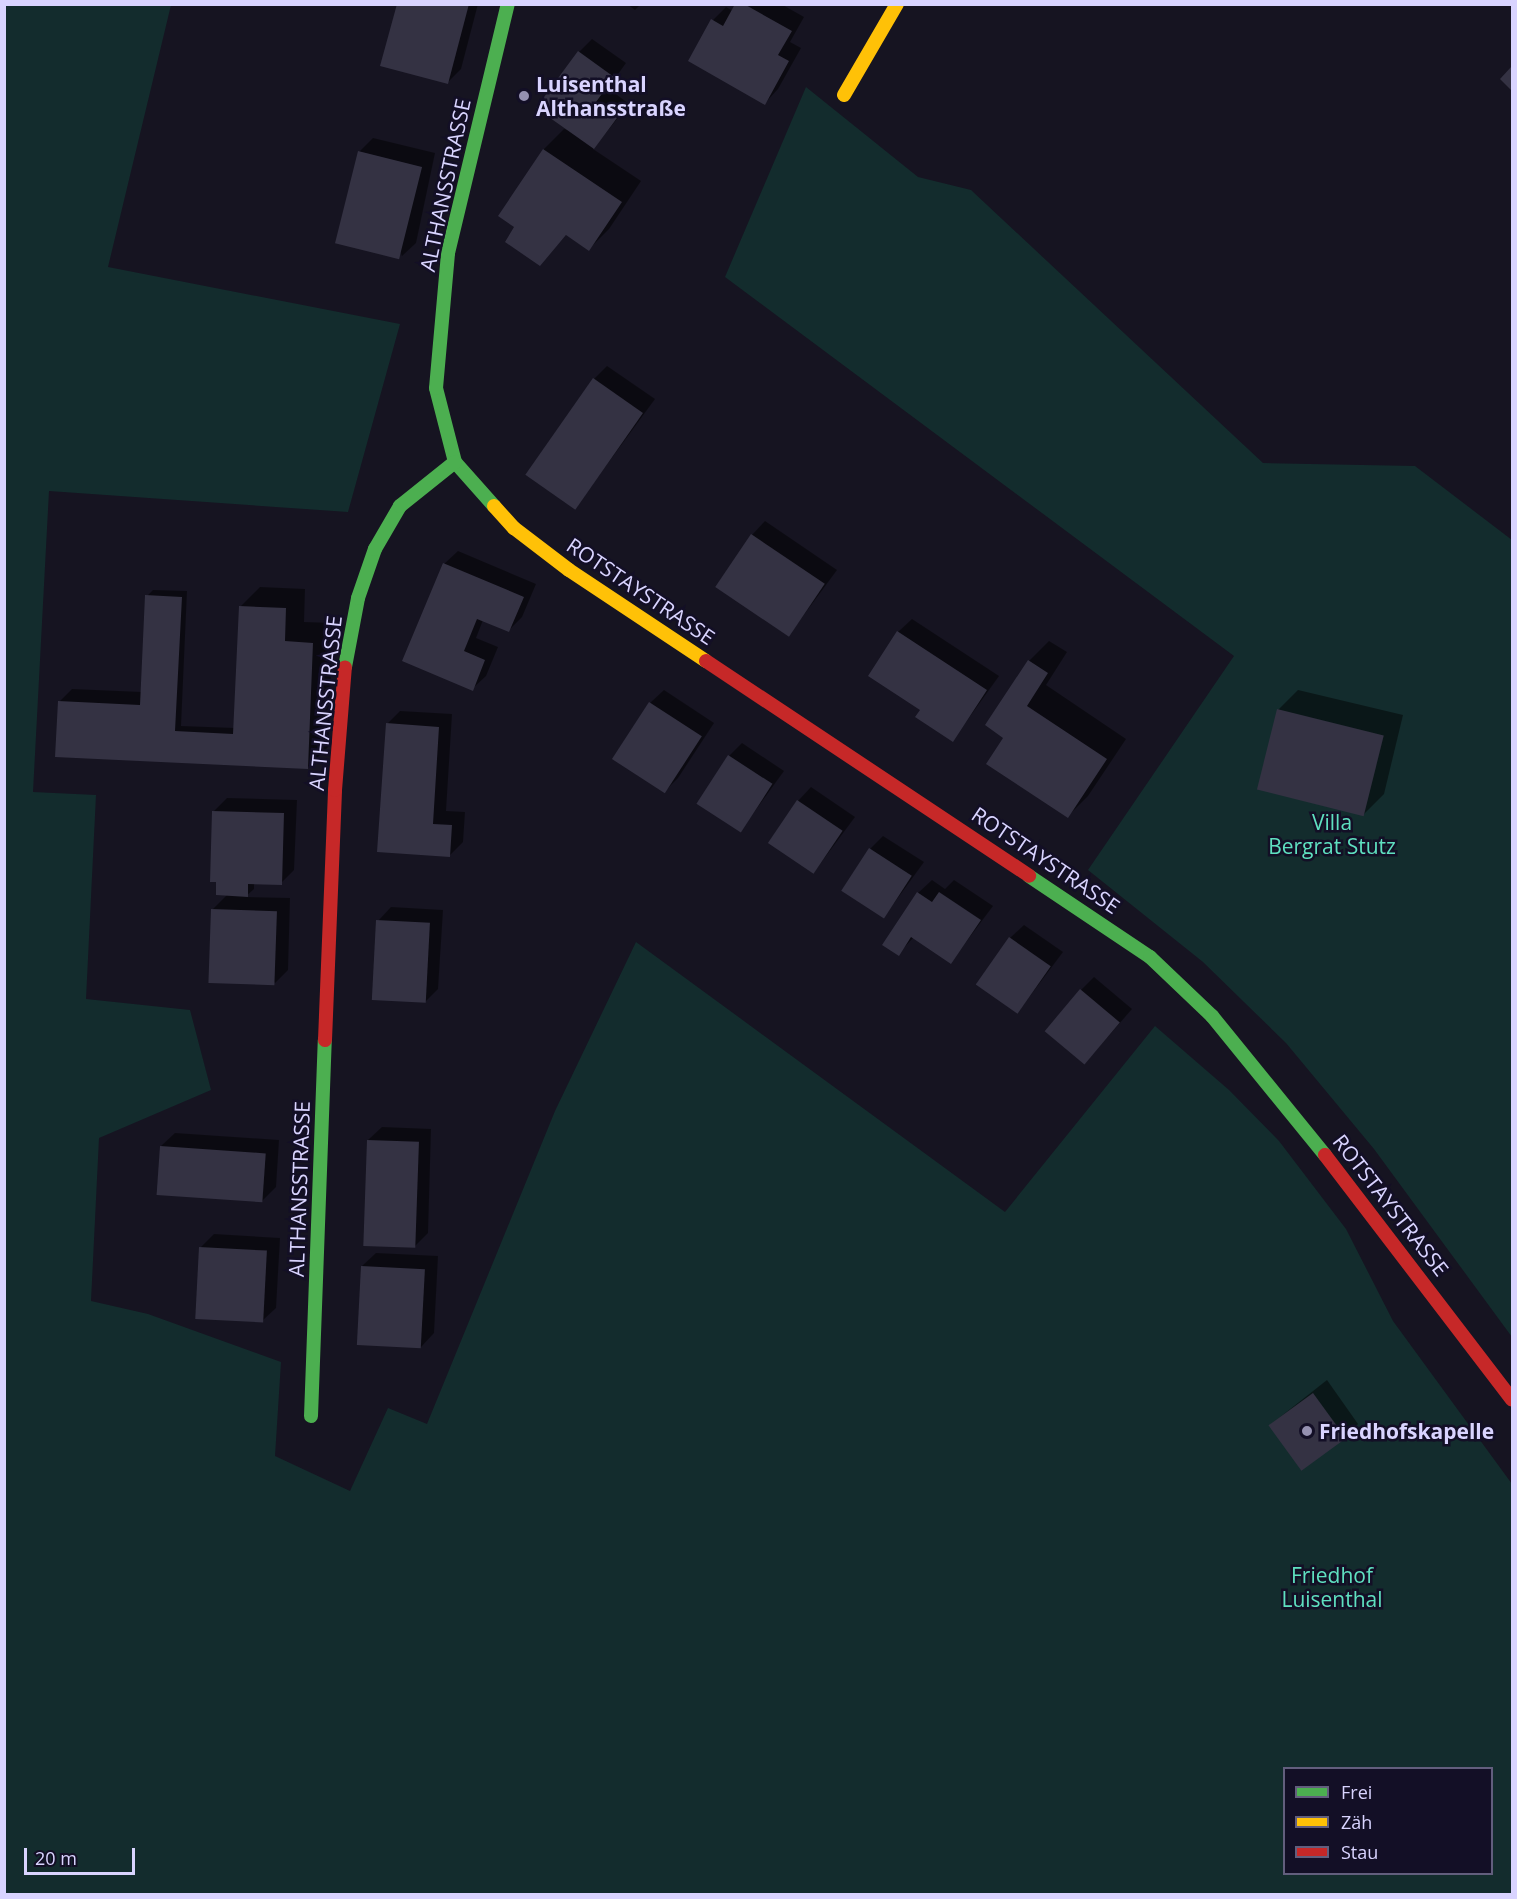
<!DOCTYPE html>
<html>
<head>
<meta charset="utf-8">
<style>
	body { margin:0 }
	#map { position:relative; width:1517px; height:1899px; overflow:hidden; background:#161421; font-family:"Open Sans",sans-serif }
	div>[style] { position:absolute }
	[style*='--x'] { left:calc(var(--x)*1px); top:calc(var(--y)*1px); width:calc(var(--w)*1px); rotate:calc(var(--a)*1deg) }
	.green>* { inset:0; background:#132c2d }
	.shadow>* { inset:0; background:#0007 }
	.building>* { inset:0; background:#343243; transform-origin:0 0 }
	.fast>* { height:14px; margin:-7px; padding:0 7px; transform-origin:7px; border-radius:7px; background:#4caf50 }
	.slow>* { height:14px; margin:-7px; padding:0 7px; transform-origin:7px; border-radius:7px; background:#ffc107 }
	.jam>* { height:14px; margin:-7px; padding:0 7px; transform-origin:7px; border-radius:7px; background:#c62828 }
	.dots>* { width:16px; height:16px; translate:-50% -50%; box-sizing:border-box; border:3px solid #130f26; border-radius:50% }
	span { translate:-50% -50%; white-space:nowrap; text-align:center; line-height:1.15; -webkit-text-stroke:5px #130f26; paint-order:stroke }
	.poi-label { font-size:21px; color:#d9d4ff; font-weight:700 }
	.left { translate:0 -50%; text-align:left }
	.street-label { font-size:21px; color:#d9d4ff }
	.park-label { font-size:21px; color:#5fe0c0 }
	.frame { position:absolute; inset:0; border:6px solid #d9d4ff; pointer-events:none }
	.legend { position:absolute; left:1283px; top:1767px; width:210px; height:108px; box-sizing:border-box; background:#130f26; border:2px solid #625e7d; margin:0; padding:8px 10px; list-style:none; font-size:18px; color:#d9d4ff }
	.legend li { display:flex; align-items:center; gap:12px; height:30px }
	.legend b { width:30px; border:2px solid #625e7d }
	.scale { position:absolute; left:24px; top:1848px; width:111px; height:27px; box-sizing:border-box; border:3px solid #d9d4ff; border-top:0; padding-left:8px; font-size:18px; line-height:21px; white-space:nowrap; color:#d9d4ff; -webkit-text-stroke:4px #130f26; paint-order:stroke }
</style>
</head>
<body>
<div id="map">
	<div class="green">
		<i style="clip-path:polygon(evenodd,5px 5px,171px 5px,108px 267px,400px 324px,348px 512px,49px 491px,33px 792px,96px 795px,86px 999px,190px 1010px,211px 1090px,99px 1138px,91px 1301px,148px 1314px,281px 1362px,275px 1456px,350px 1491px,388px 1408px,427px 1424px,555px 1111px,636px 942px,1005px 1212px,1155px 1026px,1229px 1090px,1279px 1141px,1346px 1229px,1393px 1321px,1512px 1484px,1512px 1894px,5px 1894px,5px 5px,1284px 1768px,1492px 1768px,1492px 1874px,1284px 1874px,1284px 1768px)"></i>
		<i style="clip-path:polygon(806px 87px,918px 177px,971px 190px,1263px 463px,1415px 466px,1512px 540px,1512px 1337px,1374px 1149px,1286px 1043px,1203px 962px,1088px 870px,1234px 656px,725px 277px)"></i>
	</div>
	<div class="shadow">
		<i style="clip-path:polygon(398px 4px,478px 4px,461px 69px,447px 83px)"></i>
		<i style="clip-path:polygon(627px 4px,641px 4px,635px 10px)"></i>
		<i style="clip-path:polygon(736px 4px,781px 4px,804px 17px,790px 42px,801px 48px,778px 89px,765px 103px,713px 20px,726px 7px,733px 11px)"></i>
		<i style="clip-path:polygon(592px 39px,626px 63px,608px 88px,629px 104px,593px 149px,641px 181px,609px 229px,589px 249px,567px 234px,540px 264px,516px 227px,500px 215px,544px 149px,564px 129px,571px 131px,579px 52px)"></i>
		<i style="clip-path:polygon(373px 138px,435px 153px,416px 243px,402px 256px,359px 152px)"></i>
		<i style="clip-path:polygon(607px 366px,655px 399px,575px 508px,594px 379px)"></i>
		<i style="clip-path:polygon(765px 521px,837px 570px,789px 635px,752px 535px)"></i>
		<i style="clip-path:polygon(458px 551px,536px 584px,522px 617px,509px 630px,483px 620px,476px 638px,498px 647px,486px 676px,472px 689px,444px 564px)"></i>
		<i style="clip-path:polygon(260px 587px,305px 589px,304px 622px,333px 623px,328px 747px,308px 767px,59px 702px,72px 689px,142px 692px,147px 596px,153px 590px,187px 591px,181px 726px,235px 728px,240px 607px)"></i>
		<i style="clip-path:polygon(912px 619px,999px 676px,953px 740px,922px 709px,898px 632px)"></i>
		<i style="clip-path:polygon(1049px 641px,1067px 652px,1046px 685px,1126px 739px,1088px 796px,1068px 816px,1006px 738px,987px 725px,1029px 661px)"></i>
		<i style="clip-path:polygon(664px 690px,714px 723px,678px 778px,665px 791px,650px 703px)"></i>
		<i style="clip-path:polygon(1298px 690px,1403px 715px,1384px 794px,1364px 814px,1278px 710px)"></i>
		<i style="clip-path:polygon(400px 711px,452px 714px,446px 811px,465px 812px,463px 842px,450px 855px,379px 850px,387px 724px)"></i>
		<i style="clip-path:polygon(742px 743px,784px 771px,741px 830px,729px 756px)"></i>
		<i style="clip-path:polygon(811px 787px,855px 817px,814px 872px,798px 801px)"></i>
		<i style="clip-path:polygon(227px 798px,297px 800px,294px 870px,281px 883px,254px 882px,254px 889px,245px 897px,290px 898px,288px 970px,275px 983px,212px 910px,228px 894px,214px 811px)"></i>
		<i style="clip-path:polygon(883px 836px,924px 862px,884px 917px,870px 849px)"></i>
		<i style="clip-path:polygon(932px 880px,945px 889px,954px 880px,993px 906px,951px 962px,914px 937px,898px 954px,918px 893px)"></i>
		<i style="clip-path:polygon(391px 907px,443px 910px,438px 989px,425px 1002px,378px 921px)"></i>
		<i style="clip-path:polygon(1024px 925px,1063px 952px,1018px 1012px,1010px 938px)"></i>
		<i style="clip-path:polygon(1094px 977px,1132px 1009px,1085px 1063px,1081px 990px)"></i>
		<i style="clip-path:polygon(382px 1127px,431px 1129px,428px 1233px,415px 1246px,368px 1140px)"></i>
		<i style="clip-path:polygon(175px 1133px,279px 1140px,276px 1187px,262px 1201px,161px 1146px)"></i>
		<i style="clip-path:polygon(214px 1234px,280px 1238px,276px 1308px,262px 1321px,200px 1248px)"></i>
		<i style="clip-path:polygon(376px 1253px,438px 1256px,434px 1333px,421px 1347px,362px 1266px)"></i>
		<i style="clip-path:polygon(1327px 1380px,1358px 1424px,1345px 1437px,1270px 1425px)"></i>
	</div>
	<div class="building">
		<i style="clip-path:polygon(397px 4px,469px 4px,448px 84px,380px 66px)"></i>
		<i style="clip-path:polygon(735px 4px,744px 4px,792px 31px,778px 55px,789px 61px,765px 105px,688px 61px,711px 19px,723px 26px)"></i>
		<i style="clip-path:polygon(578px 51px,614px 77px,596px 102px,617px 118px,594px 149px,536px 108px)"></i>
		<i style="clip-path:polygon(1512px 66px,1512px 91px,1500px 79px)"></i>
		<i style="clip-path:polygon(543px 149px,622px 202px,589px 251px,566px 235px,540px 266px,505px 242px,514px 227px,498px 216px)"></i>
		<i style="left:358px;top:151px;width:66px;height:95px;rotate:14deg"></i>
		<i style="left:593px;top:378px;width:61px;height:118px;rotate:35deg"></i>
		<i style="left:751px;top:534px;width:89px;height:64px;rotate:34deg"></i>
		<i style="clip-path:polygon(443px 563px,524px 597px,509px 632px,477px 619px,464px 651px,485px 660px,473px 691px,402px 661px)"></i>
		<i style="clip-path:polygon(145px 595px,182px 597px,175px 731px,233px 734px,239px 606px,286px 608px,285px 641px,313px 643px,308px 769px,55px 757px,58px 701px,140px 705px)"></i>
		<i style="clip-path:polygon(897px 631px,987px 690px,953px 742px,915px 717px,920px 710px,868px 676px)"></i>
		<i style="clip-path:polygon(1028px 660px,1048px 673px,1027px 706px,1107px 759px,1068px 818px,986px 764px,1003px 738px,985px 725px)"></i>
		<i style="left:649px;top:702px;width:63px;height:68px;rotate:33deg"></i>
		<i style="left:1277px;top:709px;width:110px;height:83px;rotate:14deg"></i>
		<i style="clip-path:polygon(386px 723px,439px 727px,433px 824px,452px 825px,450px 857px,377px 852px)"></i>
		<i style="left:728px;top:755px;width:53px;height:58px;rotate:33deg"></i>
		<i style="left:797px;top:800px;width:55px;height:52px;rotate:34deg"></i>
		<i style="clip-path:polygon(212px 811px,284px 813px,282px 885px,248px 884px,248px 897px,216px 895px,216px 882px,210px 882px)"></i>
		<i style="left:869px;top:848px;width:51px;height:51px;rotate:33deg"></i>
		<i style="clip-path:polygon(917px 892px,932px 902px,939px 892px,981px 920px,951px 964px,911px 937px,899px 956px,882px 945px)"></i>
		<i style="left:211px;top:909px;width:66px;height:74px;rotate:2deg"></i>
		<i style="left:376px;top:920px;width:54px;height:80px;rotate:3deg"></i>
		<i style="left:1009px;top:937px;width:51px;height:58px;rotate:35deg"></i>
		<i style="left:1080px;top:989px;width:52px;height:55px;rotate:40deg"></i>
		<i style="left:367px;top:1140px;width:52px;height:106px;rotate:2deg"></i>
		<i style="left:160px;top:1146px;width:106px;height:49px;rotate:4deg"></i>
		<i style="left:199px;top:1247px;width:68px;height:72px;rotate:3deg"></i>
		<i style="left:361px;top:1266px;width:64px;height:79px;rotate:3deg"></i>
		<i style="left:1313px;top:1393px;width:56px;height:55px;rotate:54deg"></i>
	</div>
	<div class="fast">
		<i style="--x:494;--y:506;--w:59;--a:-131.6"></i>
		<i style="--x:455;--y:462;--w:76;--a:-104.4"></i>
		<i style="--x:436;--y:388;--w:136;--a:-84.9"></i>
		<i style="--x:448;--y:253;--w:256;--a:-76.5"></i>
		<i style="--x:345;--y:667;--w:70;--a:-79.3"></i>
		<i style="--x:358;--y:598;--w:52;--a:-70.9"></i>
		<i style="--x:375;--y:549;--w:50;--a:-59.8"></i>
		<i style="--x:400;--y:506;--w:70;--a:-38.7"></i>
		<i style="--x:1029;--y:876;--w:146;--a:33.8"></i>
		<i style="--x:1150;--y:957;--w:86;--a:43.6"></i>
		<i style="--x:1212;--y:1016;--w:179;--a:50.9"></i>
		<i style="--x:311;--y:1416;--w:376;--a:-87.9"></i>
	</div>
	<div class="slow">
		<i style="--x:844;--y:95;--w:105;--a:-59.8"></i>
		<i style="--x:494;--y:506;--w:30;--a:48"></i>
		<i style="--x:514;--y:528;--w:69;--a:37.4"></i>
		<i style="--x:569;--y:570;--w:164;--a:33.6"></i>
	</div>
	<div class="jam">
		<i style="--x:706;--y:661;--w:388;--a:33.6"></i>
		<i style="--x:325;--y:1040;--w:250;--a:-87.7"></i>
		<i style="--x:335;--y:790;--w:123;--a:-85.4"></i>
		<i style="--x:1325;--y:1155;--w:308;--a:52.6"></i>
	</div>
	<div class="dots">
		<i style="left:524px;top:96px;background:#9591b1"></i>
		<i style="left:1307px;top:1431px;background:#9591b1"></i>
	</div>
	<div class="poi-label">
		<span class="left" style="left:536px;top:96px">Luisenthal<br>Althansstraße</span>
		<span class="left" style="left:1319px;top:1431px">Friedhofskapelle</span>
	</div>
	<div class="street-label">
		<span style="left:445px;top:185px;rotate:-78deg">ALTHANSSTRASSE</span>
		<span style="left:641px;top:591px;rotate:34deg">ROTSTAYSTRASSE</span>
		<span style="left:325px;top:703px;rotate:-84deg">ALTHANSSTRASSE</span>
		<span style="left:1046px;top:860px;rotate:34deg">ROTSTAYSTRASSE</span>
		<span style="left:299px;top:1189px;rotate:-88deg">ALTHANSSTRASSE</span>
		<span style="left:1391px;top:1205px;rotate:52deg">ROTSTAYSTRASSE</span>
	</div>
	<div class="park-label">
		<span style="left:1332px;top:834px">Villa<br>Bergrat Stutz</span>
		<span style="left:1332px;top:1587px">Friedhof<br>Luisenthal</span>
	</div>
	<div class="frame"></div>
	<ul class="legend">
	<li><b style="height:8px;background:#4caf50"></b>Frei</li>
	<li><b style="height:8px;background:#ffc107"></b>Zäh</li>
	<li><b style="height:8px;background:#c62828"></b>Stau</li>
	</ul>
	<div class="scale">20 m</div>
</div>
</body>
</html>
